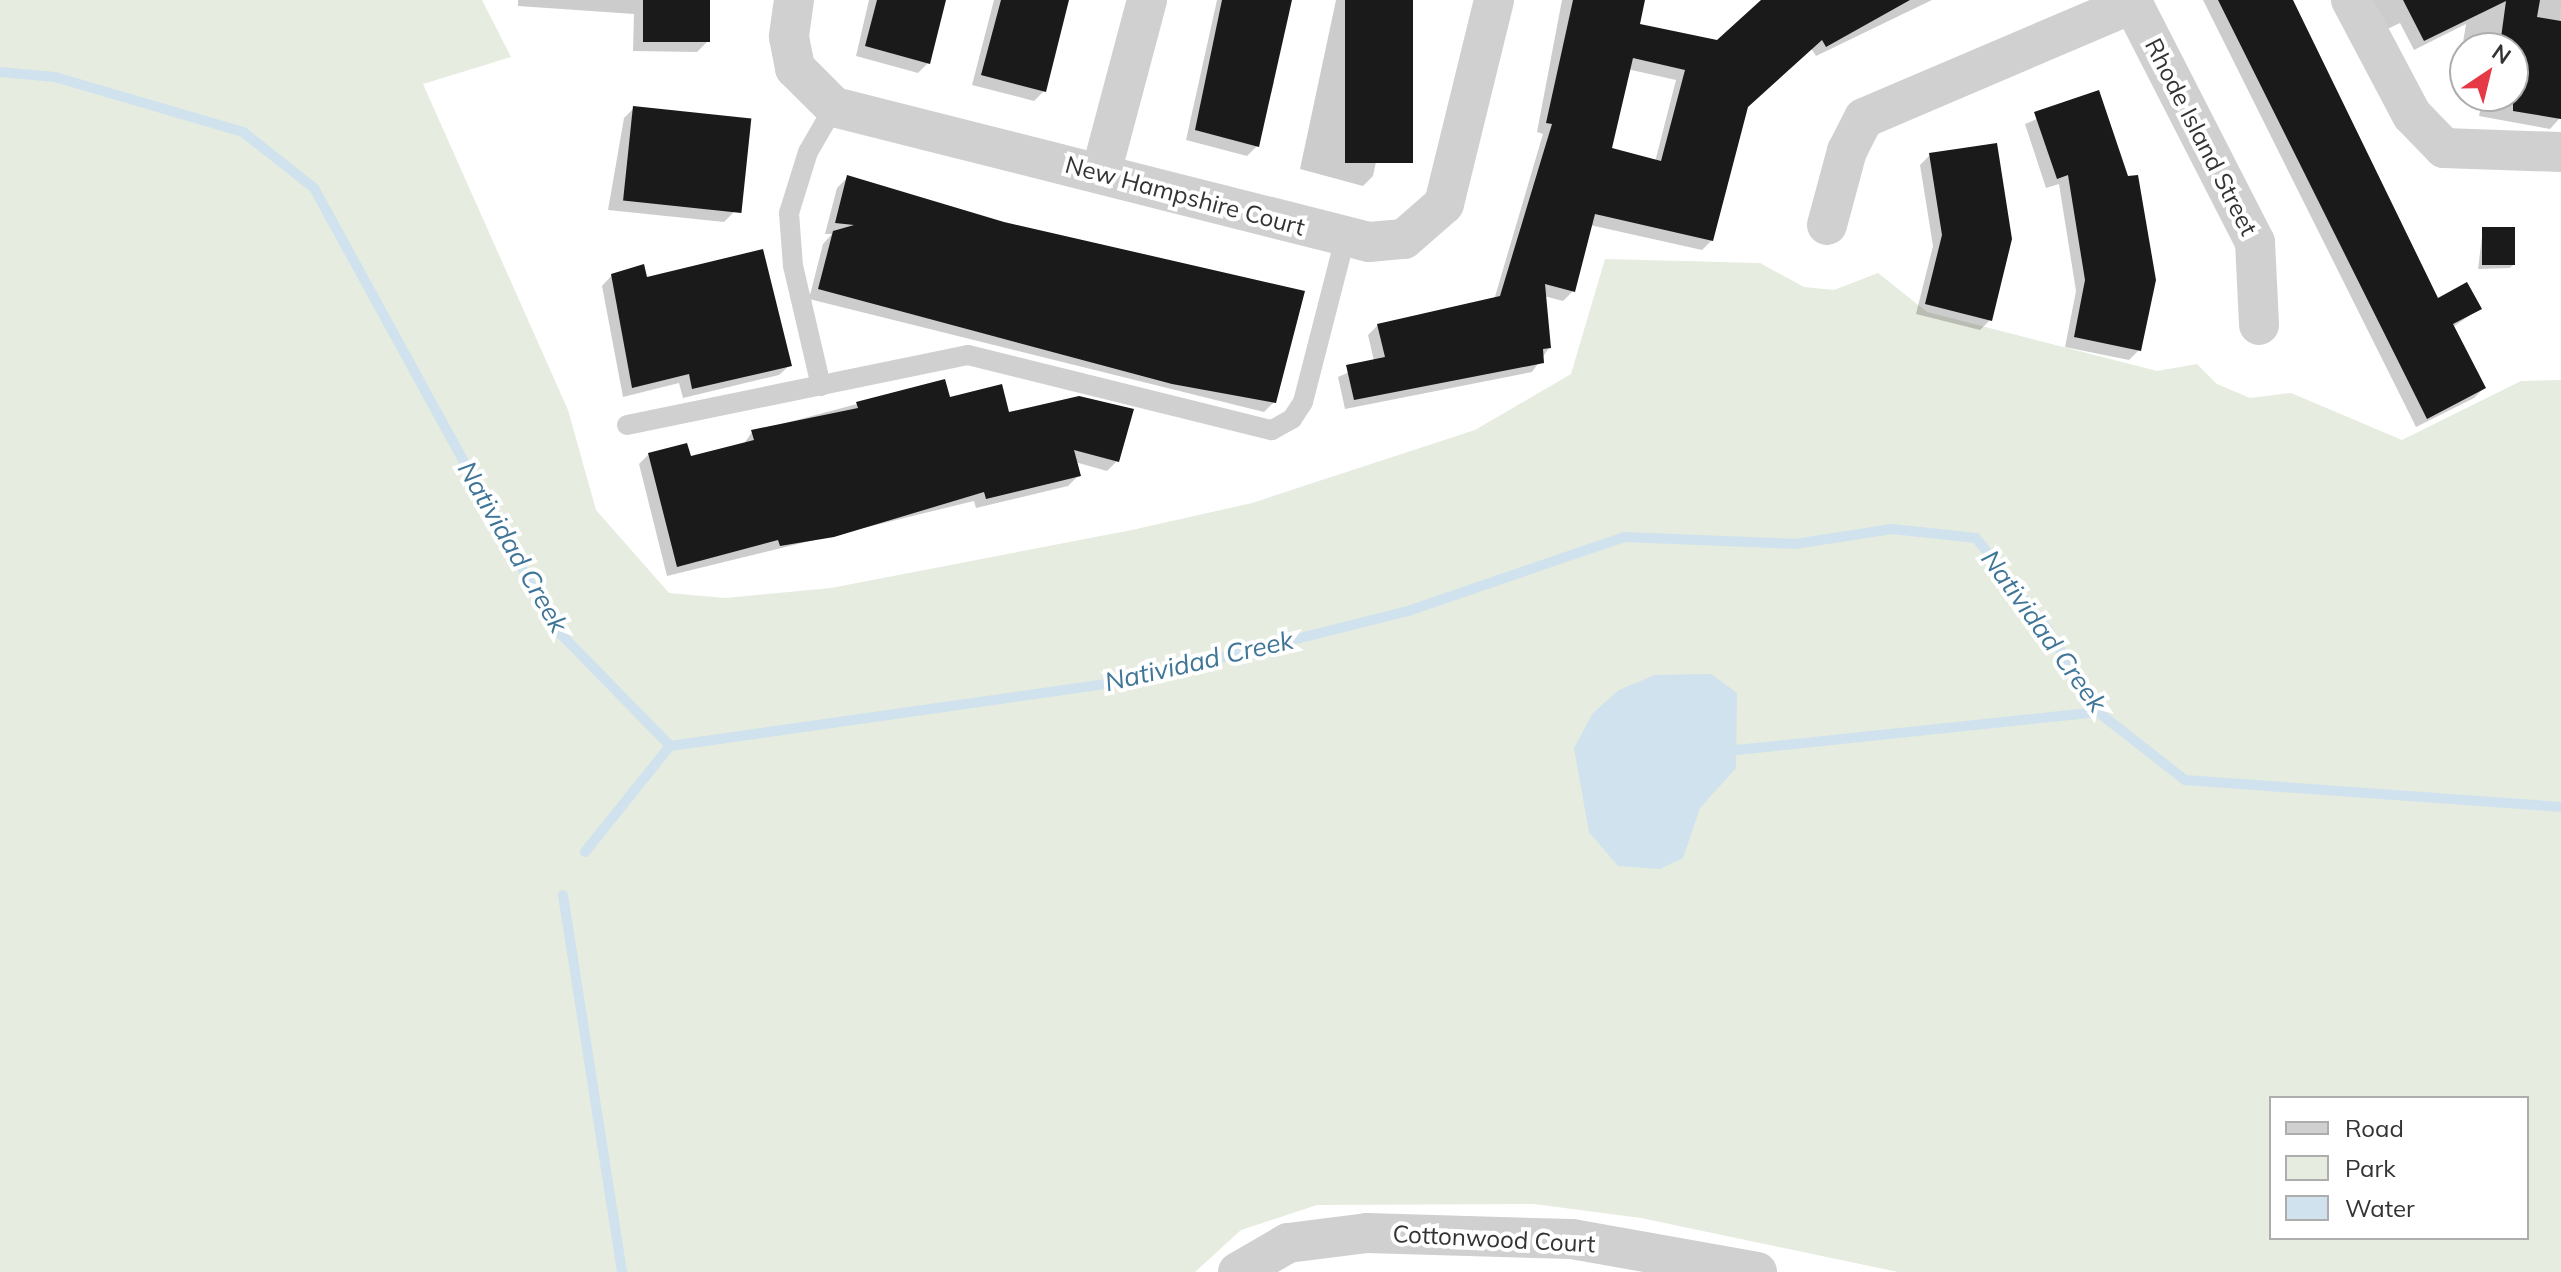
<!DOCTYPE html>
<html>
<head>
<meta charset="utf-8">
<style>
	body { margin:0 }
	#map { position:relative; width:2561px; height:1272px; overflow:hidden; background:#fff; font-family:Mulish,sans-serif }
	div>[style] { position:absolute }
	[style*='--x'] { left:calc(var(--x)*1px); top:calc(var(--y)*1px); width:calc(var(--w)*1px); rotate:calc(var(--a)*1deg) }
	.green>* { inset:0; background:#e6ecdf }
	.water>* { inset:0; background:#cfe2ee }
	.shadow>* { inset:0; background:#0003 }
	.stream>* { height:10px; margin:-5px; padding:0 5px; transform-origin:5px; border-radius:5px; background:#cfe2ee }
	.building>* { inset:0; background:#1a1a1a; transform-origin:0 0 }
	.service>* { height:20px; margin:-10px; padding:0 10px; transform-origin:10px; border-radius:10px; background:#d0d0d0 }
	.minor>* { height:40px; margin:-20px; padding:0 20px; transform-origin:20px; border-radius:20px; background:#d0d0d0 }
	span { translate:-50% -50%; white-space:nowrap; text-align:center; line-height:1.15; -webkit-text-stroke:8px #fff; paint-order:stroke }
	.street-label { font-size:24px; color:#333 }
	.water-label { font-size:26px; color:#3f7597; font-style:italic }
	.legend { position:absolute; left:2269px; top:1096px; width:260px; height:144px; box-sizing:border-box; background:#fff; border:2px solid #adadad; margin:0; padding:10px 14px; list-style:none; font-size:24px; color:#333 }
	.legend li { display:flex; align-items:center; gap:16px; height:40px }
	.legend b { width:40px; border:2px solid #adadad }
	.north { position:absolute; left:2449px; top:32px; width:80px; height:80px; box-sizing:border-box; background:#fff; border:2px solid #adadad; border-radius:50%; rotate:35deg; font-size:22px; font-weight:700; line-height:32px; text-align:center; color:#333 }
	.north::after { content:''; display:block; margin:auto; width:28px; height:36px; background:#e63946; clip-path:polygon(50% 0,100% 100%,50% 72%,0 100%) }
</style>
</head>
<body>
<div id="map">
	<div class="green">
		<i style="clip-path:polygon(evenodd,0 0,482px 0,511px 57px,423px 84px,568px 410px,596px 510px,669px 593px,725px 598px,831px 588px,1132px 530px,1252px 503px,1475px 430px,1571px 374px,1605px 259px,1760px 263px,1804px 287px,1834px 290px,1878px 273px,1927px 312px,2157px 371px,2197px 364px,2217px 384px,2250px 398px,2291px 393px,2402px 440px,2521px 381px,2561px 380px,2561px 1272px,1898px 1272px,1641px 1218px,1534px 1204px,1317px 1205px,1241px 1230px,1195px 1272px,0 1272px,0 0,2271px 1098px,2527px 1098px,2527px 1238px,2271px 1238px,2271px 1098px)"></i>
	</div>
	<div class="water">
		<i style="clip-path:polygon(1711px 674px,1737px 693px,1736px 768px,1700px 808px,1683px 858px,1660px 869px,1618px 866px,1589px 832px,1574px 748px,1593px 713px,1619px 690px,1655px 675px)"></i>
	</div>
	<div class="shadow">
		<i style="clip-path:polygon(518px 0,708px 0,708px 41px,697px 52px,633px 51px,634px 14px,518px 6px)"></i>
		<i style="clip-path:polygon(869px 0,942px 0,928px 63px,918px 73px,856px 56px)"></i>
		<i style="clip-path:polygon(994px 0,1067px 0,1044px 91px,1034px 101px,972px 85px)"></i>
		<i style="clip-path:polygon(1217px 0,1285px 0,1269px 80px,1274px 82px,1257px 146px,1247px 156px,1186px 140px)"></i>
		<i style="clip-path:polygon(1336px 0,1410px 0,1373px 176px,1363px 186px,1300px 169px)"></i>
		<i style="clip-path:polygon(evenodd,1562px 0,1643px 0,1639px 25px,1718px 42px,1764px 0,1932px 0,1816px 56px,1811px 48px,1746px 107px,1712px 240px,1702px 250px,1590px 225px,1573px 291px,1563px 301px,1544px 296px,1549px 348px,1532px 372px,1345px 409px,1338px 377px,1374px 361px,1368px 335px,1378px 325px,1494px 300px,1543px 134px,1537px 132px,1562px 0,1627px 69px,1676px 80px,1655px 162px,1610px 149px,1627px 69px)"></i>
		<i style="clip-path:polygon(2203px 0,2289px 0,2437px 300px,2479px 309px,2453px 327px,2484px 388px,2474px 398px,2416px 427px)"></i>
		<i style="clip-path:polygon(2369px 0,2561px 0,2560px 118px,2550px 129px,2479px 116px,2483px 96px,2513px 96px,2513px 48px,2465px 48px,2465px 81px,2457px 80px,2466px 24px,2414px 50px,2400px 23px,2381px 32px)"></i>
		<i style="clip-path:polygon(2098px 93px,2139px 350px,2129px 360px,2065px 347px,2076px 291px,2059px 184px,2046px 188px,2025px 124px)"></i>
		<i style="clip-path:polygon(634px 108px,734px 212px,724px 222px,608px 210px,624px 118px)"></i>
		<i style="clip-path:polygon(1930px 155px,1990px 320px,1980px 330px,1916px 314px,1933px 246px,1920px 165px)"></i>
		<i style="clip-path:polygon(848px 177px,1274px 402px,1264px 412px,809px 299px,823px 244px,832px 234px,825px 234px,837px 188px)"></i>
		<i style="clip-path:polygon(2483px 229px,2514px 264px,2510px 268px,2478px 269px)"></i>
		<i style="clip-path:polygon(612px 275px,790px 365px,779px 375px,683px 398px,679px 383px,623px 397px,602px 286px)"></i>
		<i style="clip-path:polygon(948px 399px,1117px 461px,1107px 471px,1075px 462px,1078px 476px,1068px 486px,976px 508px,974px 501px,667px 576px,639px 464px,649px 454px,689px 458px,743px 445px,752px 432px,857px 404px)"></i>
	</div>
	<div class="stream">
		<i style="--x:0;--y:72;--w:55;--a:5.2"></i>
		<i style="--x:55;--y:77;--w:196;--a:16.3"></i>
		<i style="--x:243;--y:132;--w:90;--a:38.3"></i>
		<i style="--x:314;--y:188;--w:502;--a:61.29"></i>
		<i style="--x:555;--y:628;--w:165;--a:45.7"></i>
		<i style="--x:670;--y:746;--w:464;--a:-8.1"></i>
		<i style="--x:1129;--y:681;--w:288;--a:-14.1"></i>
		<i style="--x:1408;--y:611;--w:228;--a:-18.9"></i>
		<i style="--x:1624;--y:537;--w:171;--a:2.3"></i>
		<i style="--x:1795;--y:544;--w:98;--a:-8.8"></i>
		<i style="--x:1892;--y:529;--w:84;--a:6.1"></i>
		<i style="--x:1976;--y:538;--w:111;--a:51.6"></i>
		<i style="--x:2045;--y:625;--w:102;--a:58.7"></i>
		<i style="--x:2098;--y:712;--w:110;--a:38"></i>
		<i style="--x:2185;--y:780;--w:377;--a:4.1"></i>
		<i style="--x:1737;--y:750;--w:363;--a:-6"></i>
		<i style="--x:585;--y:852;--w:136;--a:-51.3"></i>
		<i style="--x:563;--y:895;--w:382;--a:81.1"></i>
	</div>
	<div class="building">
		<i style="left:643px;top:0;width:67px;height:42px"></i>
		<i style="clip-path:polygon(877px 0,946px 0,930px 64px,865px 46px)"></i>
		<i style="clip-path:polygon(1001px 0,1069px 0,1046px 92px,981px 75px)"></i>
		<i style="clip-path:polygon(1222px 0,1292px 0,1259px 147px,1195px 130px)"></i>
		<i style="left:1345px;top:0;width:68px;height:163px"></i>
		<i style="clip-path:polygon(evenodd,1573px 0,1645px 0,1640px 24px,1717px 40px,1761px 0,1910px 0,1826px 47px,1822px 40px,1748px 107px,1713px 241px,1595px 214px,1575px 292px,1545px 284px,1551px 348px,1543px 349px,1544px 363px,1354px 400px,1346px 365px,1385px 357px,1377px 324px,1500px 296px,1552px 124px,1546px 123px,1573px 0,1633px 58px,1685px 70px,1661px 161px,1612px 148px,1633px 58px)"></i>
		<i style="clip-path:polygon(2218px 0,2293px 0,2438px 298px,2467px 282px,2482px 309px,2453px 324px,2486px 388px,2427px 419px)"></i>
		<i style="clip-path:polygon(2403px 0,2540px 0,2537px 17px,2561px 21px,2561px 119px,2513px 111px,2513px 47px,2500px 45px,2506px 1px,2424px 41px)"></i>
		<i style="clip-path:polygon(2099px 90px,2128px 176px,2138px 175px,2156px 280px,2141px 351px,2074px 337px,2085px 280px,2068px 175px,2057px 179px,2034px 112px)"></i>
		<i style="left:633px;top:106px;width:119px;height:95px;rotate:6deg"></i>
		<i style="clip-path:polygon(1997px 143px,2012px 239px,1992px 321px,1925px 304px,1942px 235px,1929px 153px)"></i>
		<i style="clip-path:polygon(847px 175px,1004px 222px,1305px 291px,1276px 403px,1172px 384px,818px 289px,833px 231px,854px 225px,835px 223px)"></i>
		<i style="left:2482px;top:227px;width:33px;height:38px"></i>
		<i style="clip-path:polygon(763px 249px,792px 366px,692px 389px,689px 374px,632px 388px,611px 274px,644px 264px,647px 277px)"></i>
		<i style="clip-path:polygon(945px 379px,950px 397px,1002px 384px,1009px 412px,1079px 396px,1134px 409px,1119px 462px,1074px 450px,1081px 476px,986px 499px,984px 492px,834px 537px,780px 546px,778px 540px,677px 567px,648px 453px,687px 443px,691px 456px,754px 440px,751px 430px,858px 408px,856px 402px)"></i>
	</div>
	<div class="service">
		<i style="--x:821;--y:386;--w:123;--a:-103.1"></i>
		<i style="--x:793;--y:266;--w:53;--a:-94.3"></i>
		<i style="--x:789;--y:213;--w:64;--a:-72.7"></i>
		<i style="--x:808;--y:152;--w:52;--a:-60"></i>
		<i style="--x:627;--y:425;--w:348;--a:-11.6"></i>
		<i style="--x:968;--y:355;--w:313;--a:13.9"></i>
		<i style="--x:1272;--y:430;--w:23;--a:-29"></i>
		<i style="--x:1292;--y:419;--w:20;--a:-57"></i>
		<i style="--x:1303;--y:402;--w:169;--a:-75.6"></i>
	</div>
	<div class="minor">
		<i style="--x:794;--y:0;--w:37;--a:98"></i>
		<i style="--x:789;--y:37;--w:32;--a:79"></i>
		<i style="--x:795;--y:68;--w:55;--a:45"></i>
		<i style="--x:834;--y:107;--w:552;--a:14.16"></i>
		<i style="--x:1369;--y:242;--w:35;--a:-5"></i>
		<i style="--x:1404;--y:239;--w:53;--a:-41.2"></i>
		<i style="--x:1444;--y:204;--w:210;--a:-76.2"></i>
		<i style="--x:2131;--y:0;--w:272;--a:62.9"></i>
		<i style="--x:2255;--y:242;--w:83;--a:87.2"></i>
		<i style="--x:2351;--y:0;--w:130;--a:62.1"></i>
		<i style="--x:2412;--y:115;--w:46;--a:45.9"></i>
		<i style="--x:2444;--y:148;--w:117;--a:2"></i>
		<i style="--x:1101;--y:173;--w:179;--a:-75.1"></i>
		<i style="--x:1827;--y:225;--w:77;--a:-74.9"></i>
		<i style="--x:1847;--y:151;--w:37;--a:-63"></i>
		<i style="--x:1864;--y:118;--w:293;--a:-23.1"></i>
		<i style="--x:1238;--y:1272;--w:58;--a:-30.1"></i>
		<i style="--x:1288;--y:1243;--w:80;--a:-7.2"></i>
		<i style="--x:1367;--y:1233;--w:205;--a:1.7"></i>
		<i style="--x:1572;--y:1239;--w:188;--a:10.1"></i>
	</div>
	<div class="street-label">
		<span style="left:2201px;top:137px;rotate:63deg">Rhode Island Street</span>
		<span style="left:1185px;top:196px;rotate:15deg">New Hampshire Court</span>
		<span style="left:1494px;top:1239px;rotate:3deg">Cottonwood Court</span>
	</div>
	<div class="water-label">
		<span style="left:513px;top:547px;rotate:60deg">Natividad Creek</span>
		<span style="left:2044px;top:631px;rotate:54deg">Natividad Creek</span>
		<span style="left:1199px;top:661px;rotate:-13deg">Natividad Creek</span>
	</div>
	<ul class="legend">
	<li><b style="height:10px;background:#d0d0d0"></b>Road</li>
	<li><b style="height:22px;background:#e6ecdf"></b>Park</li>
	<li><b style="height:22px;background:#cfe2ee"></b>Water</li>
	</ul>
	<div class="north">N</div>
</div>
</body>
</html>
